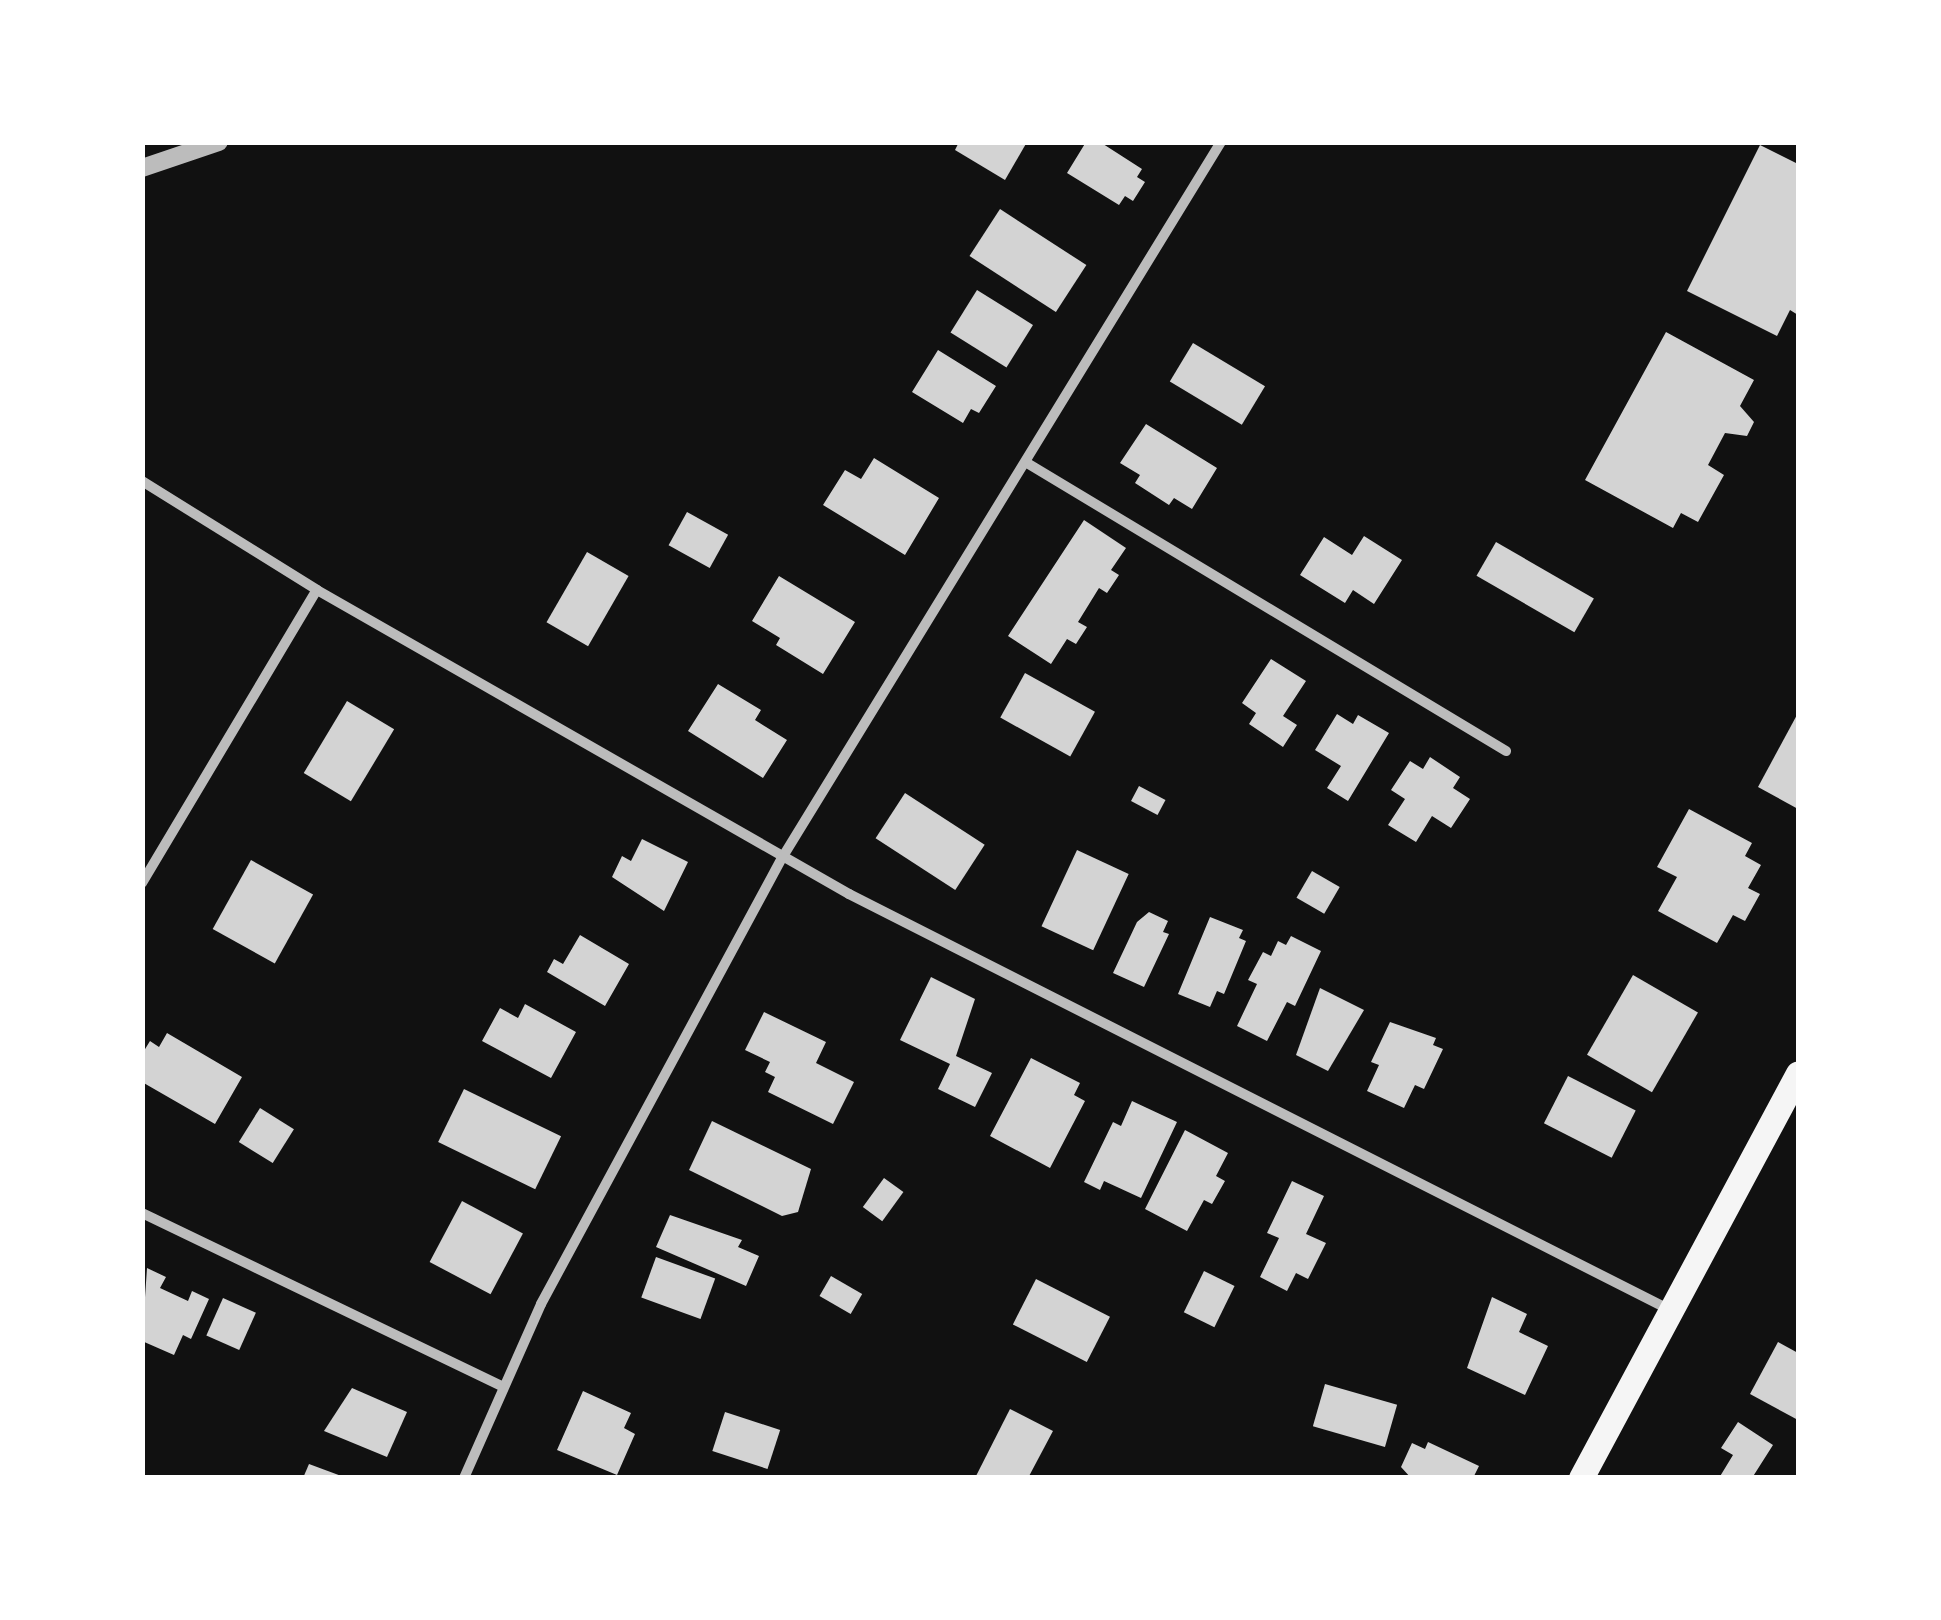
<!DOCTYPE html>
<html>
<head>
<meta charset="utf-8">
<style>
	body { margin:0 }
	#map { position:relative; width:1941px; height:1620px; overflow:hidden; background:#111; font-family:Spectral,serif }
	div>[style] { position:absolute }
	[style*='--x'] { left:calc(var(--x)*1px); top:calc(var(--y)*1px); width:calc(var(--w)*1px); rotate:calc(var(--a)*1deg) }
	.building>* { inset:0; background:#d3d3d3; transform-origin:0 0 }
	.minor>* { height:10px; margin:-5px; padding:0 5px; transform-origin:5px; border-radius:5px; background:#bcbcbc }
	.tertiary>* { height:18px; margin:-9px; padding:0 9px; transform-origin:9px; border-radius:9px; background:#bcbcbc }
	.primary>* { height:25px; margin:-12.5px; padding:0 12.5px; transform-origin:12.5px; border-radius:12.5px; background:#f5f5f5 }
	span { translate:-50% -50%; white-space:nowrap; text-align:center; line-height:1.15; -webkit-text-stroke:10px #fff; paint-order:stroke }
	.frame { position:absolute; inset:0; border:145px solid #fff; pointer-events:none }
</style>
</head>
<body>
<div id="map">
	<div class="building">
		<i style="clip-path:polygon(959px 142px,1027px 142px,1005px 180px,955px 150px)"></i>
		<i style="clip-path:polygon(1086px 142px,1100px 142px,1142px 169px,1137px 177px,1145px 182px,1133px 201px,1125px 196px,1119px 205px,1067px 173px)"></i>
		<i style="clip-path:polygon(1760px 145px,1798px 164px,1798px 315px,1790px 310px,1777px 336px,1687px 291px)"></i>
		<i style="left:1000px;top:209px;width:103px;height:56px;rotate:33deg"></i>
		<i style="left:977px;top:290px;width:66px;height:50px;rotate:32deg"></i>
		<i style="clip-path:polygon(1666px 332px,1754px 380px,1740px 406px,1754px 422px,1747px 436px,1725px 433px,1708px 465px,1724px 475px,1698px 522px,1681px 513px,1673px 528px,1585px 480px)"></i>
		<i style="left:1193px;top:343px;width:84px;height:45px;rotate:31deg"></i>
		<i style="clip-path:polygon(938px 350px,996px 386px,979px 413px,971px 409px,963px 423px,912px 392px)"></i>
		<i style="clip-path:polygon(1146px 424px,1217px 468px,1192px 509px,1174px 498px,1169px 505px,1135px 483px,1140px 475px,1120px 463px)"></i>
		<i style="clip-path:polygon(874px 458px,939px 498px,905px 555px,823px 505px,845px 470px,861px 479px)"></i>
		<i style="left:687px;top:512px;width:47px;height:38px;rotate:29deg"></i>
		<i style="clip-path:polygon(1084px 520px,1126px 548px,1111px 570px,1119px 575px,1107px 593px,1099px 588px,1078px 622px,1087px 627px,1076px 644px,1067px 639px,1051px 664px,1008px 636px)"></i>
		<i style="clip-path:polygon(1364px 536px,1402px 560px,1374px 604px,1353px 590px,1345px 603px,1300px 575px,1324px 537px,1352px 555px)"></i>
		<i style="left:1496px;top:542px;width:113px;height:39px;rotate:30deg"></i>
		<i style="left:587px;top:552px;width:48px;height:81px;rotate:30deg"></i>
		<i style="clip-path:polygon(779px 576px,855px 622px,823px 674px,776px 645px,780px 638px,752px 621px)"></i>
		<i style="clip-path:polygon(1271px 659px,1306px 681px,1283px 716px,1297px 725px,1283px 747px,1249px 724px,1256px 713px,1242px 703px)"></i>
		<i style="left:1025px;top:673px;width:80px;height:51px;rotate:29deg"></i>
		<i style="clip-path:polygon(718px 684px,761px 710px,755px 720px,787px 740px,763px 778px,688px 731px)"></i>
		<i style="left:347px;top:701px;width:55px;height:84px;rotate:31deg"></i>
		<i style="clip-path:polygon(1798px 713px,1798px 809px,1758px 787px)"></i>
		<i style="clip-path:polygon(1337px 714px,1353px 724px,1358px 715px,1389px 733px,1348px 801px,1327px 788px,1341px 766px,1315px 750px)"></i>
		<i style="clip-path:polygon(1430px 757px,1460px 777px,1453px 788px,1470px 799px,1451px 828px,1432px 816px,1416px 842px,1388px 825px,1405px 799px,1391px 790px,1410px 761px,1423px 769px)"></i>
		<i style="left:1139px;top:786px;width:30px;height:17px;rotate:28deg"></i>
		<i style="left:905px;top:793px;width:95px;height:54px;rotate:33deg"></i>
		<i style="clip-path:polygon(1689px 809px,1752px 843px,1745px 856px,1761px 865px,1748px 888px,1760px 894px,1745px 921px,1733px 915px,1717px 943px,1658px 911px,1677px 877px,1657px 867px)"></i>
		<i style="clip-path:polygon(642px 839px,688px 862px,664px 911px,612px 877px,622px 856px,631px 861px)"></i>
		<i style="left:1077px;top:850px;width:57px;height:84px;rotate:25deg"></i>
		<i style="left:251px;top:860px;width:71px;height:79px;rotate:29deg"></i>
		<i style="left:1312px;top:871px;width:32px;height:31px;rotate:30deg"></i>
		<i style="clip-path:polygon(1149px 912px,1168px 921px,1163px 932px,1169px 934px,1144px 987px,1113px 973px,1137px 922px)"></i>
		<i style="clip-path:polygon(1210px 917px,1243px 930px,1239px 938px,1246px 941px,1224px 994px,1217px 991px,1210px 1007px,1178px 994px)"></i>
		<i style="clip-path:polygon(580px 935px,629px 964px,605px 1006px,547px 972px,554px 959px,563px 964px)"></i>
		<i style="clip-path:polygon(1291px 936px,1321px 951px,1295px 1006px,1287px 1002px,1267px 1041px,1237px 1026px,1257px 984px,1248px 980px,1263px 952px,1271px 956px,1278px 941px,1286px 945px)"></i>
		<i style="left:1633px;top:975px;width:75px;height:92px;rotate:30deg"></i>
		<i style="clip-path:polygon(931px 977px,975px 999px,956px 1056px,992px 1073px,975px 1107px,938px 1089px,950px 1064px,900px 1040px)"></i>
		<i style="clip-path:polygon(1320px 988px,1364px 1010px,1328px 1071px,1296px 1055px)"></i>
		<i style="clip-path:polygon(525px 1004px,576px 1032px,551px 1078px,482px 1041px,500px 1008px,518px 1018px)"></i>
		<i style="clip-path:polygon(764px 1012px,826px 1042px,816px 1063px,854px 1082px,833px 1124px,768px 1092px,775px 1077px,765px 1072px,770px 1062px,745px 1050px)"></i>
		<i style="clip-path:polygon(1390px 1022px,1436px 1038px,1433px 1045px,1443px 1049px,1424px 1089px,1415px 1085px,1404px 1108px,1367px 1091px,1379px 1065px,1371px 1062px)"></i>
		<i style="clip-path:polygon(167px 1033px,242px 1077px,215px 1124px,142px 1082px,142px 1054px,150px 1041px,159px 1047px)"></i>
		<i style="clip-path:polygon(1031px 1058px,1080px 1083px,1074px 1095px,1085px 1101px,1050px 1168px,990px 1136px)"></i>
		<i style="left:1568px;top:1076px;width:76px;height:53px;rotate:27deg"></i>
		<i style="left:464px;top:1089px;width:108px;height:59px;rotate:26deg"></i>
		<i style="clip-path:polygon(1132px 1101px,1177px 1122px,1141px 1198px,1104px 1181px,1100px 1190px,1084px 1182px,1113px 1122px,1121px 1126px)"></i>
		<i style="left:260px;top:1108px;width:40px;height:40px;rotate:32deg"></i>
		<i style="clip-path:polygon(712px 1121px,811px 1169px,798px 1212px,782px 1216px,689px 1170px)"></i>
		<i style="clip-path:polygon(1185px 1130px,1228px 1153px,1216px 1176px,1225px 1181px,1212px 1204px,1204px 1200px,1187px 1231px,1145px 1209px)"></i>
		<i style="left:884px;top:1178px;width:24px;height:36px;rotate:36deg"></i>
		<i style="clip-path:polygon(1292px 1181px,1324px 1196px,1306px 1234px,1326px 1243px,1308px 1279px,1296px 1273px,1287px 1291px,1260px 1277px,1279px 1238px,1267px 1233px)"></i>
		<i style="left:462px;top:1201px;width:69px;height:69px;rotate:28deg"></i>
		<i style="clip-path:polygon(670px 1215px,742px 1240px,738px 1247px,759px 1256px,746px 1286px,656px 1247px)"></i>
		<i style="left:656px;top:1257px;width:63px;height:43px;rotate:20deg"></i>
		<i style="clip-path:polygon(147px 1268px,166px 1277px,160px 1288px,188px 1301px,192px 1291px,209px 1299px,191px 1339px,183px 1335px,174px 1355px,142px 1341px)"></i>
		<i style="left:1204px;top:1271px;width:34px;height:46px;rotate:26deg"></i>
		<i style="left:831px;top:1276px;width:36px;height:23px;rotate:30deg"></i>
		<i style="left:1036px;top:1279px;width:83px;height:51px;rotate:27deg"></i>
		<i style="clip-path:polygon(1492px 1297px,1527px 1314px,1519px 1332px,1548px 1346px,1525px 1395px,1467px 1368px)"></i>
		<i style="left:223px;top:1298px;width:36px;height:41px;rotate:24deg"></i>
		<i style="clip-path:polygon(1778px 1342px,1798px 1353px,1798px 1420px,1750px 1394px)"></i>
		<i style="left:1325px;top:1384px;width:75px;height:44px;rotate:16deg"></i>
		<i style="clip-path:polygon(352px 1388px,407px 1412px,387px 1457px,324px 1431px)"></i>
		<i style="clip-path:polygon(583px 1391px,631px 1413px,624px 1428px,635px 1434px,617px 1475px,557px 1450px)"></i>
		<i style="clip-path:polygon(1010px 1409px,1053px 1431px,1028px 1478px,975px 1478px)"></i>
		<i style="left:725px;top:1412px;width:58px;height:41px;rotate:18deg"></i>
		<i style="clip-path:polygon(1738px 1422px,1773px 1445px,1752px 1478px,1719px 1478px,1733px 1455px,1721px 1448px)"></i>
		<i style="clip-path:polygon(1428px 1442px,1479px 1466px,1473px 1478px,1411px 1478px,1401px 1467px,1412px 1443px,1425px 1449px)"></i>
		<i style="clip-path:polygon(309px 1464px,344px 1477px,344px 1478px,303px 1478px)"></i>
	</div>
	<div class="minor">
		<i style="--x:1027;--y:463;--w:559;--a:31.02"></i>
		<i style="--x:142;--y:481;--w:206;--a:31.9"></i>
		<i style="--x:317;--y:590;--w:613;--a:29.74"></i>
		<i style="--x:849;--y:894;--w:920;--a:26.87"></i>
		<i style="--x:142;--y:883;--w:341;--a:-59.2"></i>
		<i style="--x:142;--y:1213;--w:399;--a:25.7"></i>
		<i style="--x:464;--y:1478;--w:190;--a:-66.1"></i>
		<i style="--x:541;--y:1304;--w:507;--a:-61.62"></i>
		<i style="--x:782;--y:858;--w:840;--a:-58.49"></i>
	</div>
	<div class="tertiary">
		<i style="--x:142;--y:168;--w:81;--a:-18.7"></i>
	</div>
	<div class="primary">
		<i style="--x:1581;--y:1478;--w:459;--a:-61.8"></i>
	</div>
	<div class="frame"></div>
</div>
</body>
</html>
